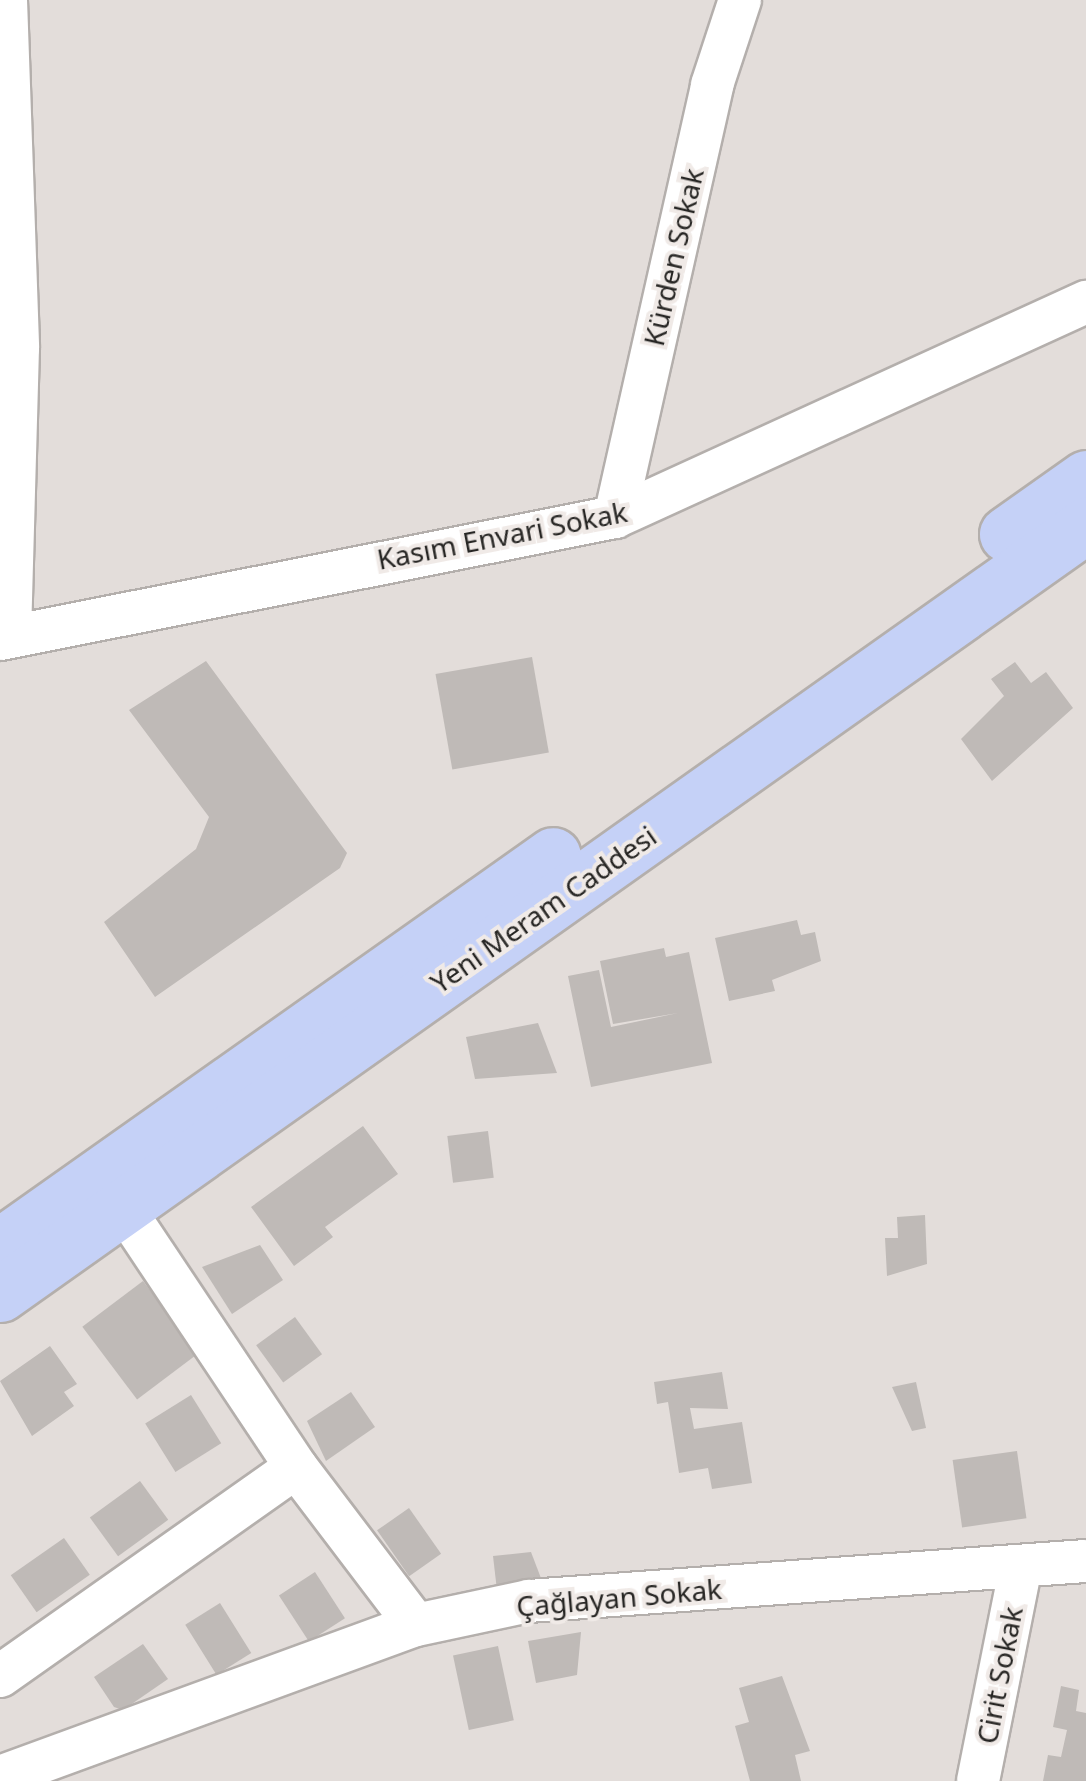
<!DOCTYPE html>
<html>
<head>
<meta charset="utf-8">
<style>
	body { margin:0 }
	#map { position:relative; width:1086px; height:1781px; overflow:hidden; background:#e3ddda; font-family:"Noto Sans",sans-serif }
	div>[style] { position:absolute }
	[style*='--x'] { left:calc(var(--x)*1px); top:calc(var(--y)*1px); width:calc(var(--w)*1px); rotate:calc(var(--a)*1deg) }
	.building>* { inset:0; background:#bfbab7; transform-origin:0 0 }
	.roads { filter:drop-shadow(2px 0 #b4afac) drop-shadow(-2px 0 #b4afac) drop-shadow(0 2px #b4afac) drop-shadow(0 -2px #b4afac) }
	.minor>* { height:42px; margin:-21px; padding:0 21px; transform-origin:21px; border-radius:21px; background:#fff }
	.major>* { height:55px; margin:-27.5px; padding:0 27.5px; transform-origin:27.5px; border-radius:27.5px; background:#c5d1f7 }
	span { translate:-50% -50%; white-space:nowrap; text-align:center; line-height:1.15; -webkit-text-stroke:8px #f0eae7; paint-order:stroke }
	.street-label { font-size:28px; color:#272624 }
</style>
</head>
<body>
<div id="map">
	<div class="building">
		<i style="left:532px;top:657px;width:97px;height:98px;rotate:80deg"></i>
		<i style="clip-path:polygon(206px 661px,347px 853px,340px 868px,155px 997px,104px 922px,196px 849px,209px 817px,129px 710px)"></i>
		<i style="clip-path:polygon(1015px 662px,1031px 683px,1046px 672px,1073px 708px,992px 781px,961px 739px,1004px 696px,991px 679px)"></i>
		<i style="clip-path:polygon(797px 920px,801px 935px,815px 932px,821px 961px,772px 980px,775px 991px,729px 1001px,715px 938px)"></i>
		<i style="clip-path:polygon(664px 948px,666px 957px,689px 952px,712px 1063px,591px 1087px,568px 976px,599px 970px,611px 1027px,678px 1013px,613px 1024px,600px 961px)"></i>
		<i style="clip-path:polygon(538px 1023px,557px 1073px,475px 1079px,466px 1037px)"></i>
		<i style="clip-path:polygon(363px 1126px,398px 1174px,325px 1227px,333px 1237px,294px 1266px,251px 1207px)"></i>
		<i style="left:488px;top:1131px;width:47px;height:41px;rotate:83deg"></i>
		<i style="clip-path:polygon(925px 1215px,927px 1264px,887px 1276px,885px 1238px,898px 1238px,897px 1217px)"></i>
		<i style="clip-path:polygon(260px 1245px,283px 1280px,232px 1314px,202px 1267px)"></i>
		<i style="left:143px;top:1281px;width:91px;height:76px;rotate:53deg"></i>
		<i style="left:295px;top:1317px;width:46px;height:48px;rotate:54deg"></i>
		<i style="clip-path:polygon(50px 1346px,77px 1384px,64px 1392px,74px 1406px,32px 1436px,0 1381px)"></i>
		<i style="clip-path:polygon(722px 1372px,728px 1409px,690px 1408px,694px 1429px,742px 1422px,752px 1483px,712px 1489px,708px 1468px,679px 1473px,668px 1402px,657px 1404px,654px 1382px)"></i>
		<i style="clip-path:polygon(916px 1382px,926px 1428px,912px 1431px,892px 1387px)"></i>
		<i style="clip-path:polygon(351px 1392px,375px 1427px,326px 1461px,307px 1421px)"></i>
		<i style="left:191px;top:1395px;width:57px;height:54px;rotate:58deg"></i>
		<i style="left:1017px;top:1451px;width:68px;height:65px;rotate:82deg"></i>
		<i style="left:140px;top:1481px;width:48px;height:62px;rotate:54deg"></i>
		<i style="left:409px;top:1508px;width:56px;height:39px;rotate:55deg"></i>
		<i style="left:64px;top:1538px;width:45px;height:65px;rotate:55deg"></i>
		<i style="clip-path:polygon(531px 1552px,547px 1594px,498px 1599px,493px 1556px)"></i>
		<i style="left:315px;top:1572px;width:55px;height:43px;rotate:57deg"></i>
		<i style="left:220px;top:1603px;width:59px;height:41px;rotate:58deg"></i>
		<i style="clip-path:polygon(581px 1632px,577px 1675px,536px 1683px,528px 1641px)"></i>
		<i style="clip-path:polygon(143px 1644px,168px 1679px,123px 1710px,114px 1707px,94px 1677px)"></i>
		<i style="left:498px;top:1646px;width:76px;height:46px;rotate:78deg"></i>
		<i style="clip-path:polygon(782px 1676px,810px 1751px,795px 1755px,801px 1781px,750px 1781px,735px 1726px,749px 1722px,739px 1688px)"></i>
		<i style="clip-path:polygon(1061px 1686px,1079px 1690px,1076px 1711px,1086px 1713px,1086px 1781px,1043px 1781px,1048px 1755px,1061px 1757px,1067px 1730px,1053px 1727px)"></i>
	</div>
	<div class="roads">
		<div class="minor">
			<i style="--x:6;--y:0;--w:348;--a:88"></i>
			<i style="--x:18;--y:348;--w:289;--a:91.6"></i>
			<i style="--x:615;--y:517;--w:443;--a:-77.3"></i>
			<i style="--x:712;--y:85;--w:89;--a:-71.8"></i>
			<i style="--x:0;--y:639;--w:627;--a:-11.22"></i>
			<i style="--x:615;--y:517;--w:518;--a:-24.54"></i>
			<i style="--x:296;--y:1467;--w:198;--a:52.8"></i>
			<i style="--x:0;--y:1676;--w:362;--a:-35.2"></i>
			<i style="--x:296;--y:1467;--w:311;--a:-123.7"></i>
			<i style="--x:0;--y:1777;--w:443;--a:-20.1"></i>
			<i style="--x:416;--y:1625;--w:116;--a:-12"></i>
			<i style="--x:529;--y:1601;--w:558;--a:-4.11"></i>
			<i style="--x:978;--y:1781;--w:215;--a:-78.7"></i>
		</div>
		<div class="major">
			<i style="--x:1007;--y:534;--w:97;--a:-35.3"></i>
			<i style="--x:0;--y:1246;--w:677;--a:-35.26"></i>
			<i style="--x:0;--y:1294;--w:1331;--a:-35.3"></i>
		</div>
	</div>
	<div class="street-label">
		<span style="left:673px;top:257px;rotate:-77deg">Kürden Sokak</span>
		<span style="left:502px;top:535px;rotate:-11deg">Kasım Envari Sokak</span>
		<span style="left:543px;top:909px;rotate:-35deg">Yeni Meram Caddesi</span>
		<span style="left:619px;top:1597px;rotate:-5deg">Çağlayan Sokak</span>
		<span style="left:999px;top:1675px;rotate:-79deg">Cirit Sokak</span>
	</div>
</div>
</body>
</html>
